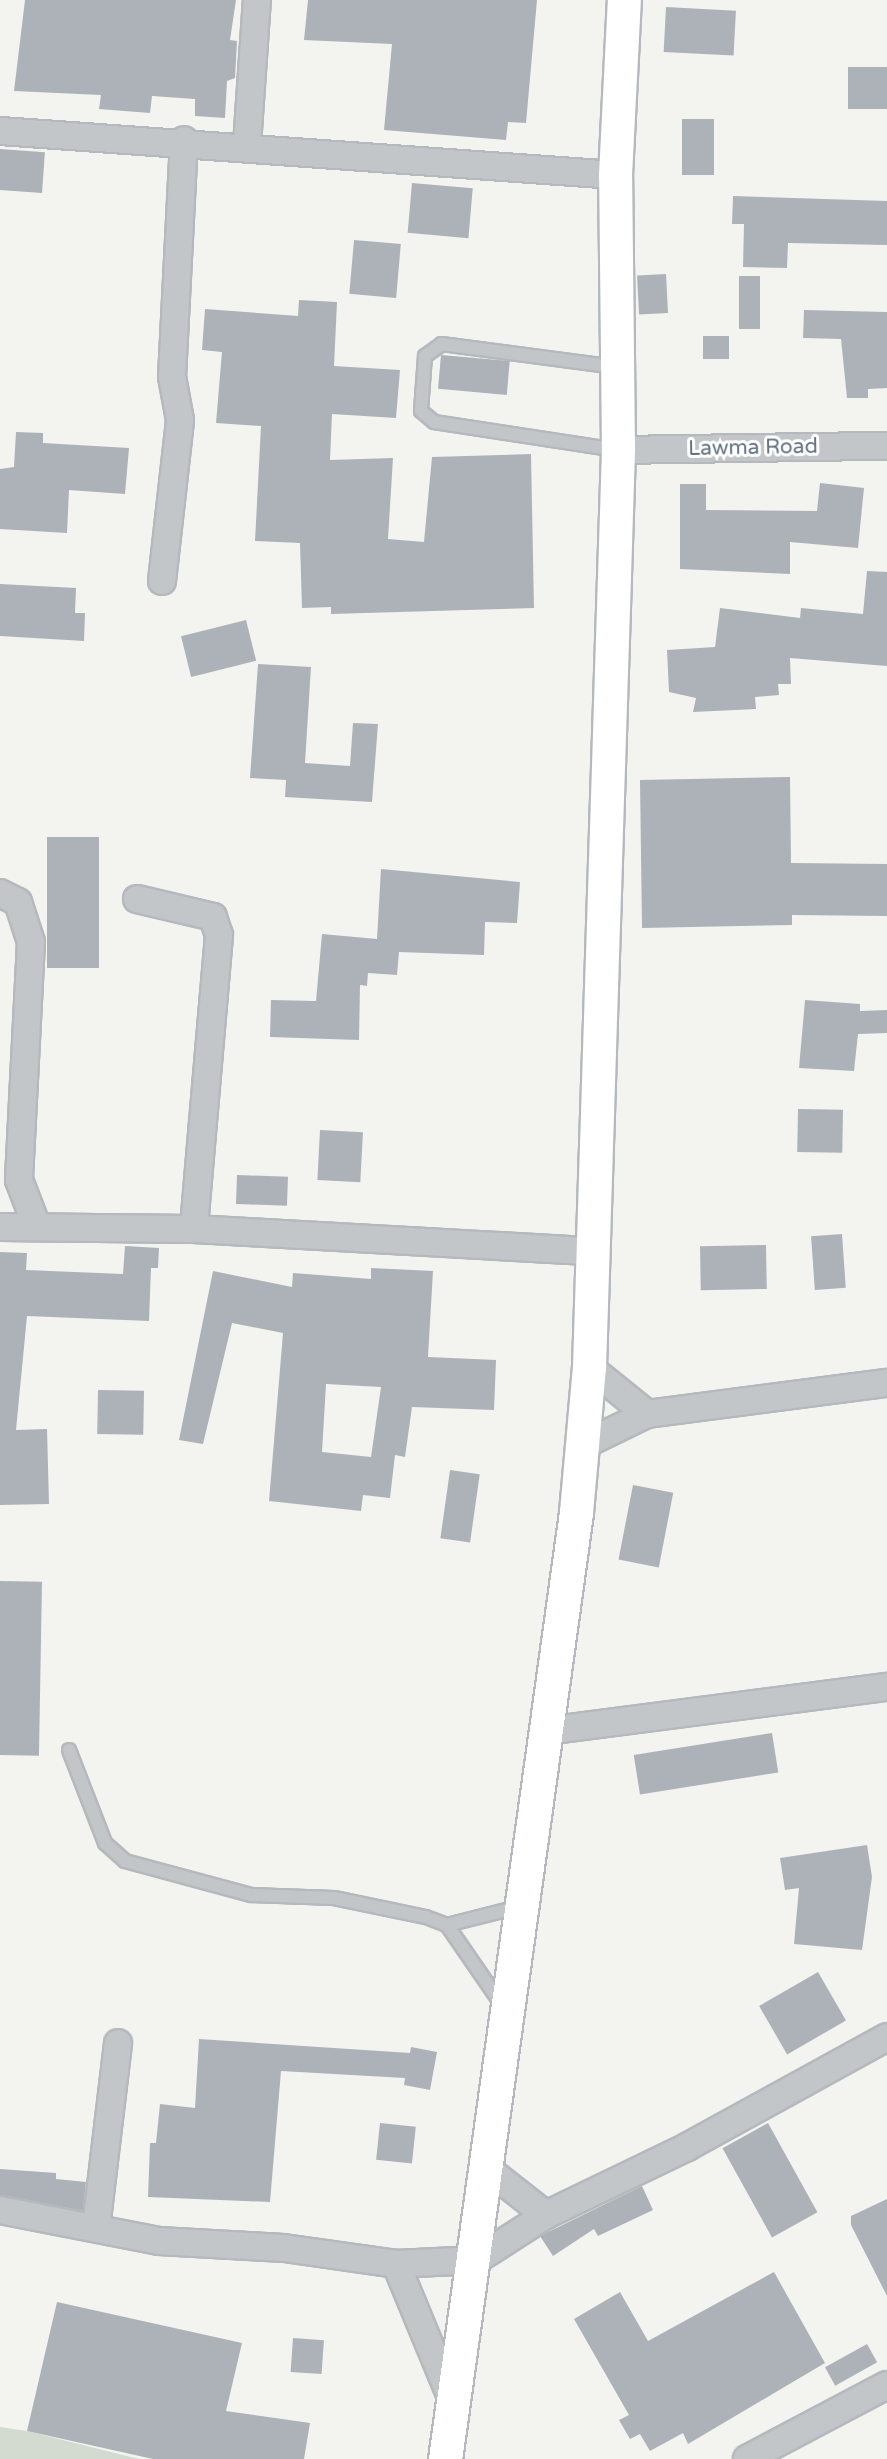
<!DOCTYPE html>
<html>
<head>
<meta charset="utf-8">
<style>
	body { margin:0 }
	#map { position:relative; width:887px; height:2459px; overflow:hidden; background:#f3f4ef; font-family:"Varela Round",sans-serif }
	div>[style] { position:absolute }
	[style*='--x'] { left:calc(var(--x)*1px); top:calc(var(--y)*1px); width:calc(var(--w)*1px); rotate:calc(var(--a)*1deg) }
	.green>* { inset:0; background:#d3dbd0 }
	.building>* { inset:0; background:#acb2b8; transform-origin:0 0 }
	.roads { filter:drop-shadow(2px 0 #b5b9bd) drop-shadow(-2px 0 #b5b9bd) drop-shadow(0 2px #b5b9bd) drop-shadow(0 -2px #b5b9bd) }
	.lane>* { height:12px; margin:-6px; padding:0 6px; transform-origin:6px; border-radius:6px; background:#c3c6c9 }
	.street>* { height:26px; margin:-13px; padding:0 13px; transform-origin:13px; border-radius:13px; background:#c3c6c9 }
	.secondary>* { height:33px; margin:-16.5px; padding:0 16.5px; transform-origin:16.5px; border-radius:16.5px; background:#fff }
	span { translate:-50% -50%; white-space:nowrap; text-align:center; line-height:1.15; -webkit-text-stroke:6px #fff; paint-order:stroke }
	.street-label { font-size:21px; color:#627181 }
</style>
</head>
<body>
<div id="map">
	<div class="green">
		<i style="clip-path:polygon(0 2427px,27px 2431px,139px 2459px,0 2459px)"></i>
	</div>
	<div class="building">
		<i style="clip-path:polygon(25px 0,236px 0,230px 40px,237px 41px,235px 78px,227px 81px,225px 118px,195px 116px,195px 99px,152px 96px,150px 113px,99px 109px,101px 95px,14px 91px)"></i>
		<i style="clip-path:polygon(308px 0,537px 0,526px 123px,508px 122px,506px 140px,384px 130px,392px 44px,304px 40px)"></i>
		<i style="left:666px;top:7px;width:70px;height:45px;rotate:3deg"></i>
		<i style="left:887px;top:67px;width:42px;height:39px;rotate:90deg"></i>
		<i style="left:714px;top:119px;width:56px;height:32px;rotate:90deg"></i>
		<i style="left:0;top:149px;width:45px;height:41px;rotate:4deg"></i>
		<i style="left:412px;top:183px;width:61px;height:50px;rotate:5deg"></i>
		<i style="clip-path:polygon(733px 196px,887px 201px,887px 245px,788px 243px,787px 268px,743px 267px,744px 224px,732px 224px)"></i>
		<i style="left:354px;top:240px;width:47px;height:54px;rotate:5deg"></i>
		<i style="left:666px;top:274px;width:39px;height:29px;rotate:87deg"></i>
		<i style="left:739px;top:276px;width:21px;height:53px"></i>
		<i style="clip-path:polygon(299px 300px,337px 302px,334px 366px,400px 370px,396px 418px,332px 414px,330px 460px,393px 458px,388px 539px,424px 542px,432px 457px,531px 454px,534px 608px,331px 614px,331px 607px,302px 608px,300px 543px,255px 541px,261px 426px,216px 423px,222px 352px,202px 350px,205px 309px,298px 316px)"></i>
		<i style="clip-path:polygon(804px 310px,887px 312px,887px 388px,868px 389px,868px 398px,847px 398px,841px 339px,803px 338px)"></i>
		<i style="left:703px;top:336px;width:26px;height:23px"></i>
		<i style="left:441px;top:355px;width:69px;height:34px;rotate:5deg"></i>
		<i style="clip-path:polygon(16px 432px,43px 433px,43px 443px,129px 448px,125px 494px,69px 490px,67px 533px,0 529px,0 469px,14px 467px)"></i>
		<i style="clip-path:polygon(820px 483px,864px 488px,858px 548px,790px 542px,790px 574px,680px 569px,680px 484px,706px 484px,706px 510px,817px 511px)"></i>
		<i style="clip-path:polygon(867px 571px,887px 572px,887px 666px,790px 658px,791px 684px,778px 684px,779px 695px,755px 697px,756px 709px,693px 712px,696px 698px,669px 692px,667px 650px,715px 647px,720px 608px,800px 618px,801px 608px,863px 614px)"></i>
		<i style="clip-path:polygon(0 584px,76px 588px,75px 613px,85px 613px,84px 641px,0 636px)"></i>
		<i style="left:246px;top:620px;width:42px;height:67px;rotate:76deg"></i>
		<i style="clip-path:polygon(258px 664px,311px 667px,305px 763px,350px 766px,353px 723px,378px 724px,372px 802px,285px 797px,286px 780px,250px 778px)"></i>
		<i style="clip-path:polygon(790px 777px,791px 863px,887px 864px,887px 916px,792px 915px,792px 925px,642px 928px,640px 780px)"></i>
		<i style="left:47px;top:837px;width:52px;height:131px"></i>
		<i style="clip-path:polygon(381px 869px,520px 882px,517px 923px,485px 922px,484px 955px,399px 952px,397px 975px,368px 973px,367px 986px,360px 985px,359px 1040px,270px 1037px,271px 1000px,316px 1001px,322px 934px,377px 939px)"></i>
		<i style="clip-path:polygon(805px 1000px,860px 1004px,860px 1011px,887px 1010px,887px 1033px,858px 1034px,854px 1071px,799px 1068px)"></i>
		<i style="left:798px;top:1109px;width:45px;height:43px;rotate:1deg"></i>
		<i style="left:320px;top:1130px;width:43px;height:50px;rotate:3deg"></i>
		<i style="left:237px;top:1175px;width:51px;height:29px;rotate:2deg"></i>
		<i style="left:842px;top:1234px;width:54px;height:31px;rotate:86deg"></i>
		<i style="left:766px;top:1245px;width:44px;height:66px;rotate:89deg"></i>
		<i style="clip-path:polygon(125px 1246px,159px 1248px,158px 1268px,151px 1268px,149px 1321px,27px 1316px,16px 1430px,47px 1429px,49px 1504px,0 1505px,0 1252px,27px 1253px,26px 1270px,123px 1274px)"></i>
		<i style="clip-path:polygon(evenodd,371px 1268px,433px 1271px,428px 1357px,496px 1360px,494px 1410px,412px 1407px,405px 1457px,395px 1455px,390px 1498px,363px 1495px,361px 1511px,269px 1501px,283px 1333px,232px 1323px,203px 1444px,179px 1440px,213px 1271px,292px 1287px,293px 1273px,371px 1279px,371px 1268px,326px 1384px,381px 1387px,371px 1457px,322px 1452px,326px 1384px)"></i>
		<i style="left:98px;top:1390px;width:46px;height:44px;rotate:1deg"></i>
		<i style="left:450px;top:1470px;width:30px;height:69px;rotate:8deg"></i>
		<i style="left:633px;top:1485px;width:41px;height:76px;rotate:11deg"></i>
		<i style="left:0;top:1581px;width:42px;height:174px;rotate:1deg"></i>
		<i style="left:772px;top:1733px;width:40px;height:140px;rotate:81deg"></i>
		<i style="clip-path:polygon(867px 1845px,872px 1877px,862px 1950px,794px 1944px,799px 1888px,785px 1890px,780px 1858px)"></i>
		<i style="left:818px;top:1972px;width:56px;height:68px;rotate:60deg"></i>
		<i style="clip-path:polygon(199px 2039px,410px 2053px,411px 2047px,437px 2052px,430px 2090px,404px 2085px,405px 2078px,281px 2071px,270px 2202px,148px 2197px,150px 2143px,156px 2143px,160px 2104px,195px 2108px)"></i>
		<i style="left:380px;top:2123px;width:36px;height:37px;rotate:6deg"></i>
		<i style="left:768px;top:2123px;width:102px;height:52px;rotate:61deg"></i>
		<i style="clip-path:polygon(0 2169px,56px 2173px,56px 2179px,86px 2182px,83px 2211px,0 2195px)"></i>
		<i style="clip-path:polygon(642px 2186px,653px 2210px,598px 2236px,594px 2229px,553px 2256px,540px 2236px)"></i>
		<i style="clip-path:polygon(887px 2199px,887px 2296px,851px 2225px,851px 2216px)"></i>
		<i style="clip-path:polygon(774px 2272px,825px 2363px,688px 2444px,683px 2433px,650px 2451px,640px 2434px,630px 2439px,619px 2420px,629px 2415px,574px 2319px,620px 2292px,648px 2341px)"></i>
		<i style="clip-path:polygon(57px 2302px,242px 2343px,226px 2411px,310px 2423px,304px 2459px,153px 2459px,27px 2431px)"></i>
		<i style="left:293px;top:2338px;width:31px;height:34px;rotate:4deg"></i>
		<i style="left:867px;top:2344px;width:21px;height:48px;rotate:61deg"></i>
	</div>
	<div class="roads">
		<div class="lane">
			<i style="--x:616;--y:367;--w:176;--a:-172.5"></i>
			<i style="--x:442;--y:344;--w:21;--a:145"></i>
			<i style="--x:425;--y:356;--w:55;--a:94.2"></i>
			<i style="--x:421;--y:411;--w:17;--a:40"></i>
			<i style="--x:434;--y:422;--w:185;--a:8.7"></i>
			<i style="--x:69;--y:1750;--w:100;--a:68.8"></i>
			<i style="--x:105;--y:1843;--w:27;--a:42"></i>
			<i style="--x:125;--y:1861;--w:131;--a:15.1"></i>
			<i style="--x:251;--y:1895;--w:83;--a:2.1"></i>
			<i style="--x:334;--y:1898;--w:94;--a:11.7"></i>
			<i style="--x:426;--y:1917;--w:22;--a:21"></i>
			<i style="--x:447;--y:1925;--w:97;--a:55.5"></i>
			<i style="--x:447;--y:1925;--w:73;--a:-14.2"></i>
		</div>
		<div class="street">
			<i style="--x:0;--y:131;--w:617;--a:4.09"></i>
			<i style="--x:247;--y:145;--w:145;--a:-86.1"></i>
			<i style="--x:618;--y:450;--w:269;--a:-0.9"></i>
			<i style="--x:162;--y:581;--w:162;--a:-83.6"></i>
			<i style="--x:180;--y:420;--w:44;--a:-100.5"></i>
			<i style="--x:172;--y:377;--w:237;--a:-87.1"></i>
			<i style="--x:0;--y:893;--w:20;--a:27"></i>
			<i style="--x:18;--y:902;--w:42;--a:72"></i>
			<i style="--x:31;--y:942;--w:238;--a:92.9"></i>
			<i style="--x:19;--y:1180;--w:50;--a:69"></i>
			<i style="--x:137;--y:899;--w:78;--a:13.3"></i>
			<i style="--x:213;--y:917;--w:19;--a:72"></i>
			<i style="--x:219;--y:935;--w:295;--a:94.9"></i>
			<i style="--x:0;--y:1227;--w:194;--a:0.6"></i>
			<i style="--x:194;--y:1229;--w:398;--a:3.2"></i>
			<i style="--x:589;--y:1367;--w:75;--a:39"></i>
			<i style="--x:581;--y:1446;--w:73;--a:-25.9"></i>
			<i style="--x:647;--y:1414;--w:242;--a:-7.4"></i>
			<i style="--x:546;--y:1731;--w:344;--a:-7.4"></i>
			<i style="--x:486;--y:2168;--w:76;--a:38.1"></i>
			<i style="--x:0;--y:2210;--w:162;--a:11"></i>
			<i style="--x:159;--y:2241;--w:125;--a:3.2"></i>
			<i style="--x:284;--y:2248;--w:113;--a:8.1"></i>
			<i style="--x:396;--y:2264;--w:80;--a:-2.9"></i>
			<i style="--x:476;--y:2260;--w:83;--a:-32.7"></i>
			<i style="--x:546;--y:2215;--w:157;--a:-25.7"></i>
			<i style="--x:687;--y:2147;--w:228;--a:-28.8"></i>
			<i style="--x:96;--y:2228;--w:186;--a:-83.2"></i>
			<i style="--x:396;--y:2264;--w:152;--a:67.5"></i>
			<i style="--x:747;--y:2459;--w:158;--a:-27.9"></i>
		</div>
		<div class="secondary">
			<i style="--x:445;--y:2459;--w:956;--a:-82.12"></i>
			<i style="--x:576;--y:1512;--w:146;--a:-84.9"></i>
			<i style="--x:589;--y:1367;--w:917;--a:-88.19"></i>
			<i style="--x:618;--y:450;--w:275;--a:-90.6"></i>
			<i style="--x:615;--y:175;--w:175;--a:-87.1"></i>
		</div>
	</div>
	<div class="street-label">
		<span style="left:753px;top:448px;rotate:-1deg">Lawma Road</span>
	</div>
</div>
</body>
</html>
